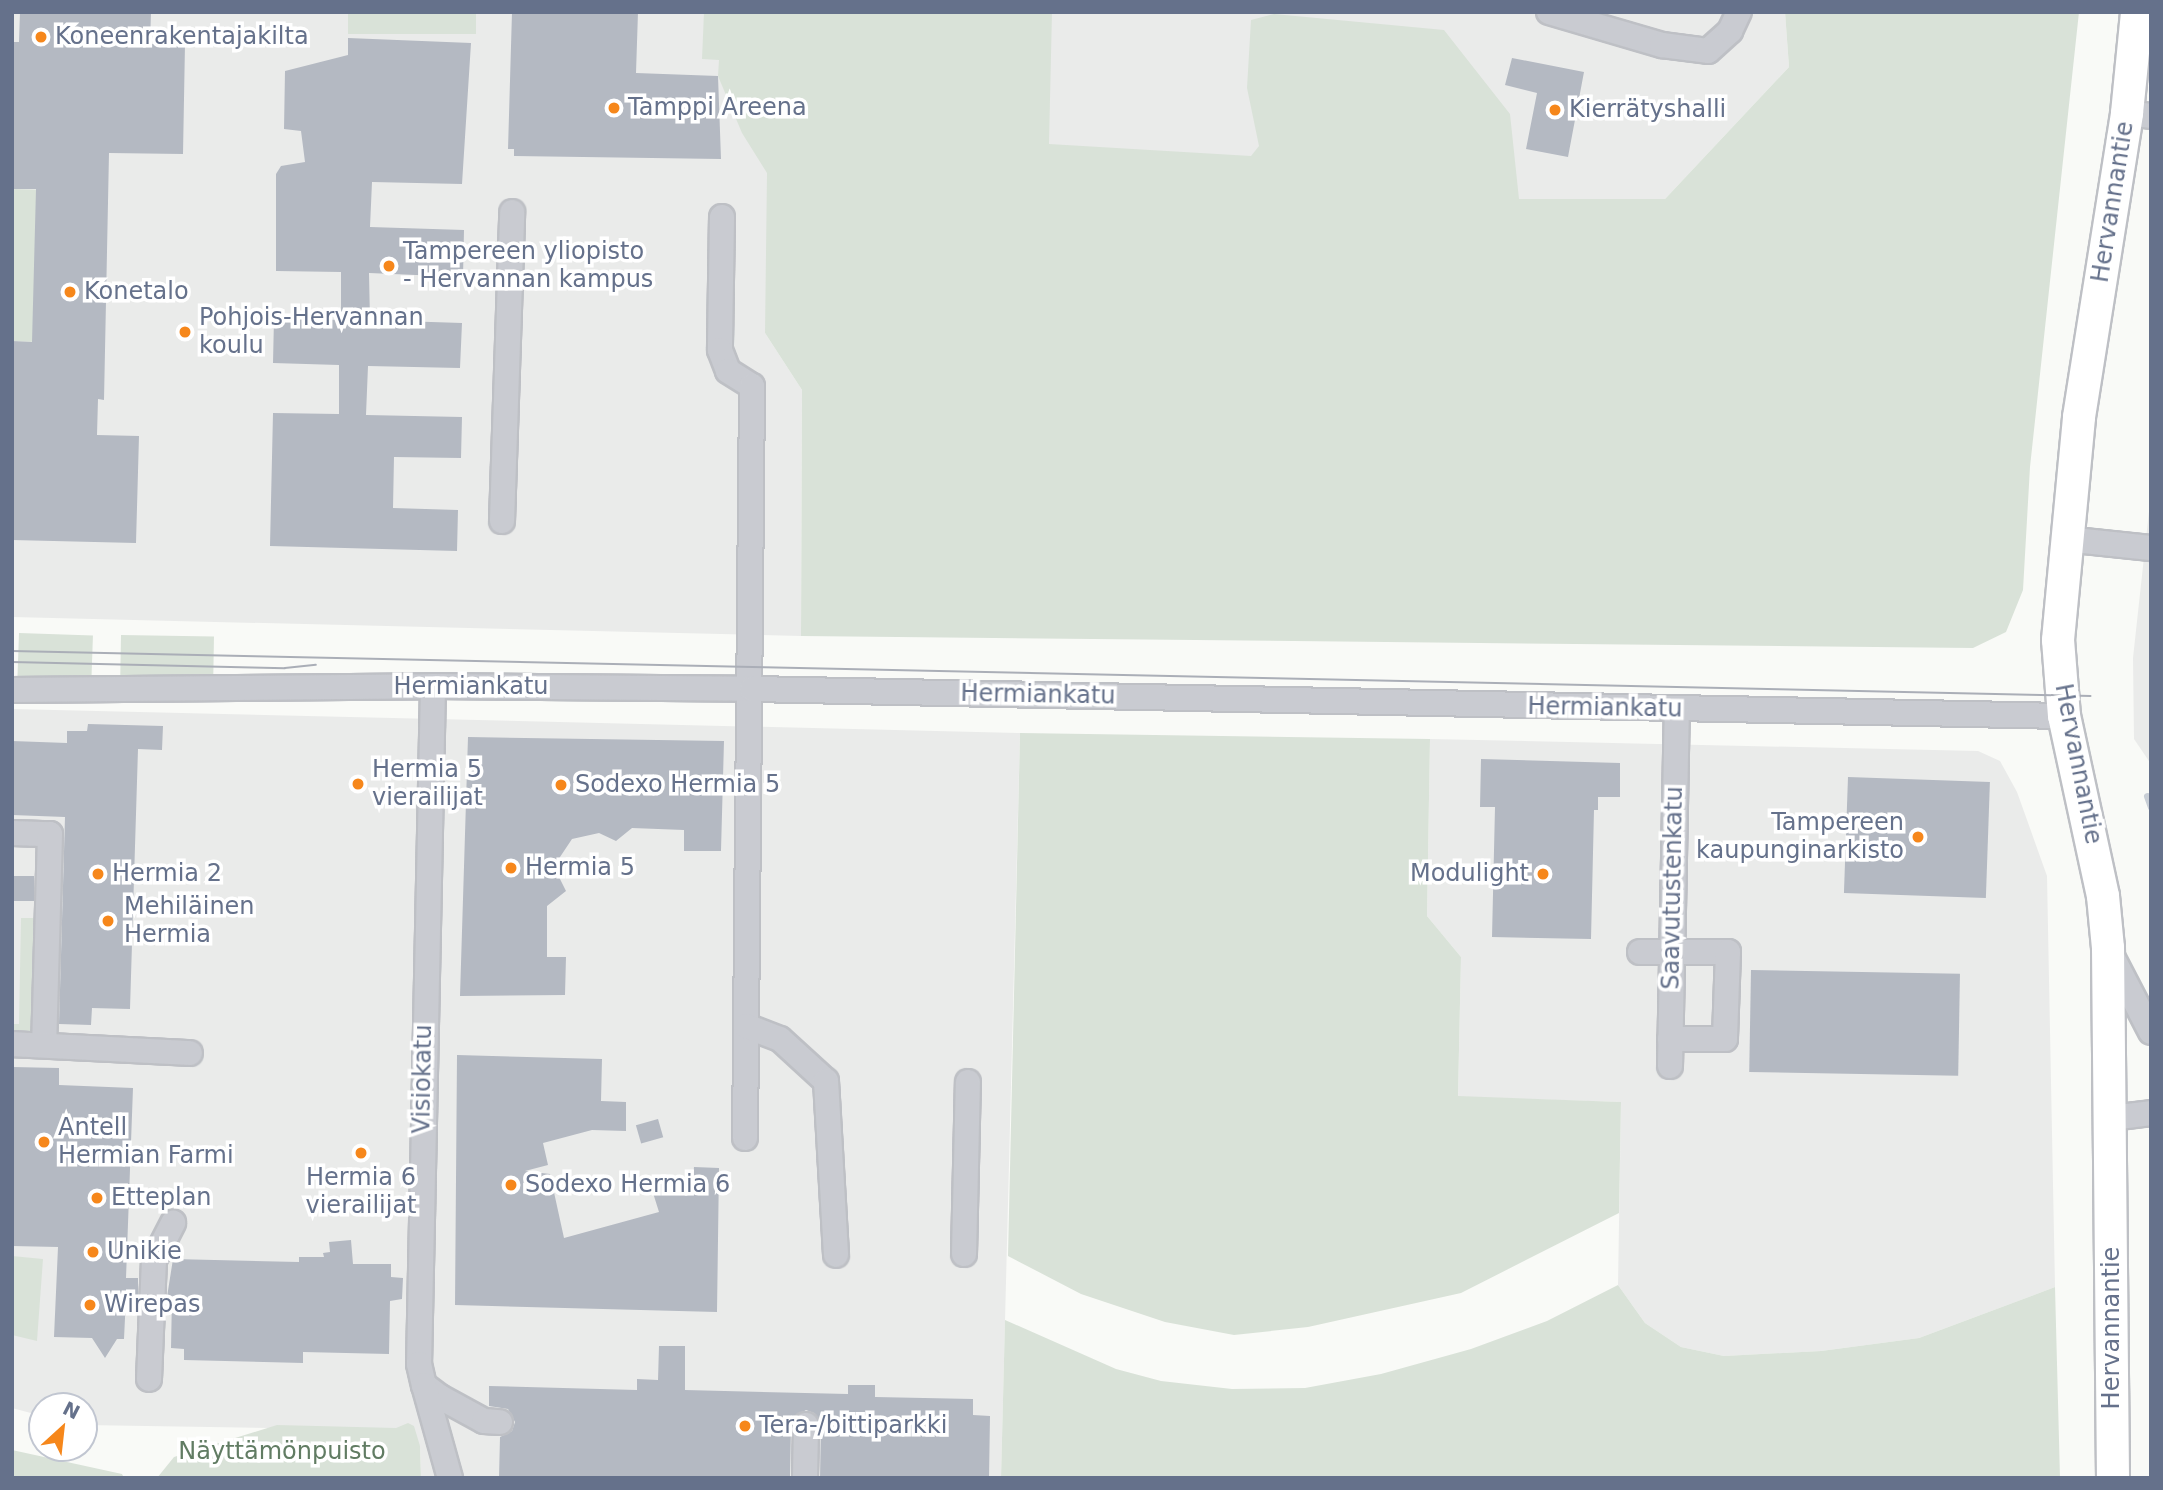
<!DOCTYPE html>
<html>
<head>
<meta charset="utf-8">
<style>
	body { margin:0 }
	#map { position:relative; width:2163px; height:1490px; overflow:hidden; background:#f9faf7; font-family:"DejaVu Sans",sans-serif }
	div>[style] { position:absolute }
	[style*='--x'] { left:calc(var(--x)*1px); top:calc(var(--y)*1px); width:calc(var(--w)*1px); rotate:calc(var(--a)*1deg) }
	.built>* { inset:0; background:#eaebea }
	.green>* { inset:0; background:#d9e2d8; transform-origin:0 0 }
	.stream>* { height:7px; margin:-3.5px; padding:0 3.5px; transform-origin:3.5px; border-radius:3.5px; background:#c8ced6 }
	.building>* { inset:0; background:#b4b9c2; transform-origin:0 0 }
	.roads { filter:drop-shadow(2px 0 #bec0c5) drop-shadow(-2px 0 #bec0c5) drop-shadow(0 2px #bec0c5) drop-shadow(0 -2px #bec0c5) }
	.minor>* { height:24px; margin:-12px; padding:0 12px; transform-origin:12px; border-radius:12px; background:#c9cbd1 }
	.major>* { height:32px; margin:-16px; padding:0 16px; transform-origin:16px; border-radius:16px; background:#fff }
	.tram>* { height:2px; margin:-1px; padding:0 1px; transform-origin:1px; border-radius:1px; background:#aaaeb7 }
	.dots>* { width:19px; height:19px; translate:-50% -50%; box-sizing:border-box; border:4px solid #fff; border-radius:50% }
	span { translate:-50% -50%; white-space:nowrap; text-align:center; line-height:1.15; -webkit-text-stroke:7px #fff; paint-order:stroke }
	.poi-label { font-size:24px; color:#65718b }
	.left { translate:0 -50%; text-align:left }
	.right { translate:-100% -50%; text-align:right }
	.street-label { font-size:24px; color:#65718b }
	.park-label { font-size:24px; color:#617c63 }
	.frame { position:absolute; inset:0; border:14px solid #65718b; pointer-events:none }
	.north { position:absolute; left:28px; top:1392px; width:70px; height:70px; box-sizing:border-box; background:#fff; border:2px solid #c1c6d1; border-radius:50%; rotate:27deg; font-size:19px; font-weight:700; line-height:28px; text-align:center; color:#65718b }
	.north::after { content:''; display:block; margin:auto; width:24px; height:32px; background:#f6871b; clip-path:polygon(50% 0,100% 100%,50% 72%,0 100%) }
</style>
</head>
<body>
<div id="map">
	<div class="built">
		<i style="clip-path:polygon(12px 12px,1785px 12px,1789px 67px,1665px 199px,1518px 199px,765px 333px,802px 390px,801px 636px,12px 617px)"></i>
		<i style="clip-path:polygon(2151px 493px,2151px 764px,2134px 739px,2133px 658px)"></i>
		<i style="clip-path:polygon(12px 709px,1020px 733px,1001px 1478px,421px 1478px,420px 1446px,401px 1430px,84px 1425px,84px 1406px,42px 1406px,42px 1416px,12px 1408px)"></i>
		<i style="clip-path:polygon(1430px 739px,1978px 751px,2000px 761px,2017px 792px,2047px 876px,2055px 1287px,1919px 1338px,1821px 1351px,1724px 1356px,1681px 1347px,1645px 1323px,1618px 1285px,1621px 1102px,1458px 1097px,1461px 957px,1427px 916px)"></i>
	</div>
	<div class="green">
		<i style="left:348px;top:12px;width:128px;height:22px"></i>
		<i style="clip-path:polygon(704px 12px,1052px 12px,1049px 144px,1251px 156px,1259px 146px,1247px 88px,1251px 20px,1274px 14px,1444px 30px,1510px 114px,1519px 199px,1665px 199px,1789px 67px,1785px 12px,2079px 12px,2030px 467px,2023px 590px,2006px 632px,1973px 648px,801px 636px,802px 390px,765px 333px,767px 173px,742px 133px,718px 76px,719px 60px,702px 59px)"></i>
		<i style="left:12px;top:189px;width:38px;height:152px;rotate:2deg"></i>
		<i style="left:19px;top:633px;width:74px;height:44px;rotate:2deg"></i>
		<i style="left:121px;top:635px;width:93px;height:40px;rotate:1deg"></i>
		<i style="clip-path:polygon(1020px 733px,1430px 739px,1427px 916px,1461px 957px,1458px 1096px,1621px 1102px,1619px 1213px,1461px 1293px,1308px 1327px,1234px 1335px,1165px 1322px,1081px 1294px,1008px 1256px)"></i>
		<i style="clip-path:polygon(21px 918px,36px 918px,31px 1034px,12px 1034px,12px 1024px,19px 1024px)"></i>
		<i style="clip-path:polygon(12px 1256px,43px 1259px,37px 1341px,12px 1335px)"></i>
		<i style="clip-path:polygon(1618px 1285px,1645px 1323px,1681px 1347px,1724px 1356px,1821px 1351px,1919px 1338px,2055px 1287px,2060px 1478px,1001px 1478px,1005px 1320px,1116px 1369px,1161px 1381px,1232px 1389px,1305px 1388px,1381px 1374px,1471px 1349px,1547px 1321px)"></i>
		<i style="clip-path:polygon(408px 1423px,414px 1426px,420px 1446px,421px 1478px,157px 1478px,174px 1457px,277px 1425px,396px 1428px)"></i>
		<i style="clip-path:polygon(12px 1450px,122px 1474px,124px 1478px,12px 1478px)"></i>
	</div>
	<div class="stream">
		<i style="--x:2147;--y:796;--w:12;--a:70"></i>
	</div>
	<div class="building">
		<i style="clip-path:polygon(20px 12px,151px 12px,150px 44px,185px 44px,183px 154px,109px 153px,104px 400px,98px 399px,97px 435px,139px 436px,136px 543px,12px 540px,12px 341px,32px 342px,36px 189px,12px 189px,12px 42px,19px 42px)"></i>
		<i style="clip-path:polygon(512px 12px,638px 12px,636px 73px,718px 76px,721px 159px,514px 156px,514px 149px,508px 149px)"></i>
		<i style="clip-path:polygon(348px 38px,471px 43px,462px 184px,372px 182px,370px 227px,464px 230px,463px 277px,369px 273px,370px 320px,462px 323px,460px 368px,368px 366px,366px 415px,462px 417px,461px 458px,394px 457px,393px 508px,458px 510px,457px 551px,270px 546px,273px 413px,339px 414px,339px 365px,273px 363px,274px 318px,341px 320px,341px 272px,276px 271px,276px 174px,281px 166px,305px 162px,301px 131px,284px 129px,285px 71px,348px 55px)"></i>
		<i style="clip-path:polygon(1512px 58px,1584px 72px,1568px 157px,1526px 149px,1537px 93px,1505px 85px)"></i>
		<i style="clip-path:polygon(88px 724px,163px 726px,162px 750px,138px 749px,130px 1009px,92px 1008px,91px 1025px,59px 1024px,65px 817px,12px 815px,12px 741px,67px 743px,67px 731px,87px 731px)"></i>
		<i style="clip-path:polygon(468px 737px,724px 741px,721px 851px,684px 851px,684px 830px,632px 828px,616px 841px,599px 833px,572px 839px,558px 860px,558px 875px,566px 891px,547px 906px,547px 957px,566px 957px,565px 995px,460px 996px)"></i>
		<i style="clip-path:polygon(1481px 759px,1620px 763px,1620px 797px,1598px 797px,1598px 810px,1594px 810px,1591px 939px,1492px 937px,1495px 807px,1480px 807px)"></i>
		<i style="left:1848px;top:777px;width:142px;height:116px;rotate:2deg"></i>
		<i style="left:12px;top:876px;width:22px;height:25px"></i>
		<i style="left:1751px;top:970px;width:209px;height:102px;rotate:1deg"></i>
		<i style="clip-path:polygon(457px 1055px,602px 1059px,601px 1101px,626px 1102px,626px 1131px,592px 1130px,543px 1143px,548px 1165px,525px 1171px,550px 1174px,564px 1238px,659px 1212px,648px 1177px,693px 1178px,694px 1167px,719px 1168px,717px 1312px,455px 1305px)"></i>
		<i style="clip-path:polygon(12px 1067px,59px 1068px,59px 1085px,133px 1088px,126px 1278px,138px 1278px,138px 1297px,126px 1297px,124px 1339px,117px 1339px,105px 1358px,92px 1338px,54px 1337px,58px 1247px,12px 1246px)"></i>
		<i style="left:658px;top:1119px;width:19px;height:23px;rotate:74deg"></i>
		<i style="clip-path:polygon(351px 1240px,353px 1264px,391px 1264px,391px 1277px,403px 1278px,402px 1299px,390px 1301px,389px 1354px,303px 1352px,303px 1363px,184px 1360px,184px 1349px,171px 1348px,172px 1297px,167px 1297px,173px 1259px,299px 1262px,299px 1257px,324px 1257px,323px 1253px,330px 1252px,329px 1242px)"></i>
		<i style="clip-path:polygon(659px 1346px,685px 1346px,685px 1390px,848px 1394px,848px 1385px,875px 1385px,875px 1397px,973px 1399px,973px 1415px,990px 1416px,989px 1478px,820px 1478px,821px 1425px,814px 1413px,806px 1410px,794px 1417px,791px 1424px,790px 1478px,499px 1478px,500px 1437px,512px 1431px,515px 1422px,508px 1409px,489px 1406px,489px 1386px,637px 1390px,637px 1379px,658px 1380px)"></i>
	</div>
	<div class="roads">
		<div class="minor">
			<i style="--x:1549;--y:12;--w:118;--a:16.3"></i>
			<i style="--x:1662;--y:45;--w:46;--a:7.4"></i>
			<i style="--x:1708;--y:51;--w:30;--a:-42"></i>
			<i style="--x:1730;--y:31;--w:21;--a:-65"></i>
			<i style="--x:2127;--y:113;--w:24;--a:7"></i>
			<i style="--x:722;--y:217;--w:133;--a:90.9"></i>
			<i style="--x:720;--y:350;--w:22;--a:69"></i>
			<i style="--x:728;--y:371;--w:28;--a:32"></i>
			<i style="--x:752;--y:386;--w:752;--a:90.53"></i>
			<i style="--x:502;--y:521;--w:309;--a:-88.1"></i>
			<i style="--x:2065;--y:539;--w:86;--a:6"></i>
			<i style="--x:433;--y:686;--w:678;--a:91.18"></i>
			<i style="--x:419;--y:1364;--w:22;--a:77"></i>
			<i style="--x:424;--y:1385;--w:20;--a:37"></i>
			<i style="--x:440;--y:1397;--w:50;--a:28.6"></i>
			<i style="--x:484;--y:1421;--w:16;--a:4"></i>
			<i style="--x:12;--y:690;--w:421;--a:-0.5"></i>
			<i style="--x:433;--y:686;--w:319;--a:0.5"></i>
			<i style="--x:752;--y:689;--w:1312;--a:1.18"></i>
			<i style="--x:12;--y:833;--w:38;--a:2"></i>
			<i style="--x:50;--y:834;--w:211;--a:91.6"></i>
			<i style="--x:2109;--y:951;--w:91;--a:62.6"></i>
			<i style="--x:1640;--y:952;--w:88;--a:0"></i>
			<i style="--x:1728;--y:952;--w:87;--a:92"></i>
			<i style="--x:1725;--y:1039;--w:55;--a:180"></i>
			<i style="--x:746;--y:1026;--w:36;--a:21"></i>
			<i style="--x:780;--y:1039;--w:62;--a:42.4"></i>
			<i style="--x:826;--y:1081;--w:174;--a:86.7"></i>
			<i style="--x:12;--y:1044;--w:178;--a:2.9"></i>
			<i style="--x:1670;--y:1066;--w:356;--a:-88.9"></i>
			<i style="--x:2111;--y:1118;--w:40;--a:-7.1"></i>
			<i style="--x:964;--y:1254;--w:172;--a:-88.7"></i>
			<i style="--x:149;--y:1379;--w:119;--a:-87.6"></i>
			<i style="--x:154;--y:1260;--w:42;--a:-62.8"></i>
			<i style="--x:424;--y:1385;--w:97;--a:74.4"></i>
			<i style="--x:805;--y:1478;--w:53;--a:-88.9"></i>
		</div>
		<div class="major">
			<i style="--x:2113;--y:1478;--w:530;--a:-90.54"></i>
			<i style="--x:2108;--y:948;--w:52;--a:-95.5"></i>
			<i style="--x:2103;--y:896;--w:184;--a:-102.2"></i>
			<i style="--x:2064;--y:716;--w:76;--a:-94.5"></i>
			<i style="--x:2058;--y:640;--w:224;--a:-84.6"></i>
			<i style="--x:2079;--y:417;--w:308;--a:-81"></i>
			<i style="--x:2127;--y:113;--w:101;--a:-84.3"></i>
		</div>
	</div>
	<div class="tram">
		<i style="--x:12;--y:651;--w:2079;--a:1.24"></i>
		<i style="--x:12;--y:662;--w:273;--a:1.3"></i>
		<i style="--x:285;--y:668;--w:31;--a:-6"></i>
	</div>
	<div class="dots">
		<i style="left:41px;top:37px;background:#f6871b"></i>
		<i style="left:614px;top:108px;background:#f6871b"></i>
		<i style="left:1555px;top:110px;background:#f6871b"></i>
		<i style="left:389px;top:266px;background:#f6871b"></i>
		<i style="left:70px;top:292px;background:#f6871b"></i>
		<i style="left:185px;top:332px;background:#f6871b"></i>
		<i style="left:358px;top:784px;background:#f6871b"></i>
		<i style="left:561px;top:785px;background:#f6871b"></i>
		<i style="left:1918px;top:837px;background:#f6871b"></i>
		<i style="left:511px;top:868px;background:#f6871b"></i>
		<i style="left:98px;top:874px;background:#f6871b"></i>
		<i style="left:1543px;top:874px;background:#f6871b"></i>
		<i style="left:108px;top:921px;background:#f6871b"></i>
		<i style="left:44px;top:1142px;background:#f6871b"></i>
		<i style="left:361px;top:1153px;background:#f6871b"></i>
		<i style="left:511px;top:1185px;background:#f6871b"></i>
		<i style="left:97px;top:1198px;background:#f6871b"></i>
		<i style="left:93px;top:1252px;background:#f6871b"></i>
		<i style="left:90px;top:1305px;background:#f6871b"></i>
		<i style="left:745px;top:1426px;background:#f6871b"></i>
	</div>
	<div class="poi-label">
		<span class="left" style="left:55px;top:37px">Koneenrakentajakilta</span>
		<span class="left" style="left:628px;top:108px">Tamppi Areena</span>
		<span class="left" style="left:1569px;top:110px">Kierrätyshalli</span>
		<span class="left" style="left:403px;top:266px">Tampereen yliopisto<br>- Hervannan kampus</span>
		<span class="left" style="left:84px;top:292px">Konetalo</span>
		<span class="left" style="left:199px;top:332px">Pohjois-Hervannan<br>koulu</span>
		<span class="left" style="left:372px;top:784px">Hermia 5<br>vierailijat</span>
		<span class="left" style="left:575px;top:785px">Sodexo Hermia 5</span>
		<span class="right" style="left:1904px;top:837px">Tampereen<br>kaupunginarkisto</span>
		<span class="left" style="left:525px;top:868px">Hermia 5</span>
		<span class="left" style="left:112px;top:874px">Hermia 2</span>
		<span class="right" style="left:1529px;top:874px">Modulight</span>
		<span class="left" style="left:124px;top:921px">Mehiläinen<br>Hermia</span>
		<span class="left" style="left:58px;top:1142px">Antell<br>Hermian Farmi</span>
		<span style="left:361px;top:1192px">Hermia 6<br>vierailijat</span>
		<span class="left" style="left:525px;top:1185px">Sodexo Hermia 6</span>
		<span class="left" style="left:111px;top:1198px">Etteplan</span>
		<span class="left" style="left:107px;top:1252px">Unikie</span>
		<span class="left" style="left:104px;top:1305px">Wirepas</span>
		<span class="left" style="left:759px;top:1426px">Tera-/bittiparkki</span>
	</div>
	<div class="street-label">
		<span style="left:2113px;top:202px;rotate:-81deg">Hervannantie</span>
		<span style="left:471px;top:687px">Hermiankatu</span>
		<span style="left:1038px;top:695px;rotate:1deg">Hermiankatu</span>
		<span style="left:1605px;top:708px;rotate:1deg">Hermiankatu</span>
		<span style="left:2078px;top:764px;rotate:79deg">Hervannantie</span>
		<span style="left:1673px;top:888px;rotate:-89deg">Saavutustenkatu</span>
		<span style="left:423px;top:1079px;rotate:-89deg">Visiokatu</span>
		<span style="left:2112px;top:1328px;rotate:-90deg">Hervannantie</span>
	</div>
	<div class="park-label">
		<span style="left:282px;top:1452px">Näyttämönpuisto</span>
	</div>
	<div class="frame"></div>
	<div class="north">N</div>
</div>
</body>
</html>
